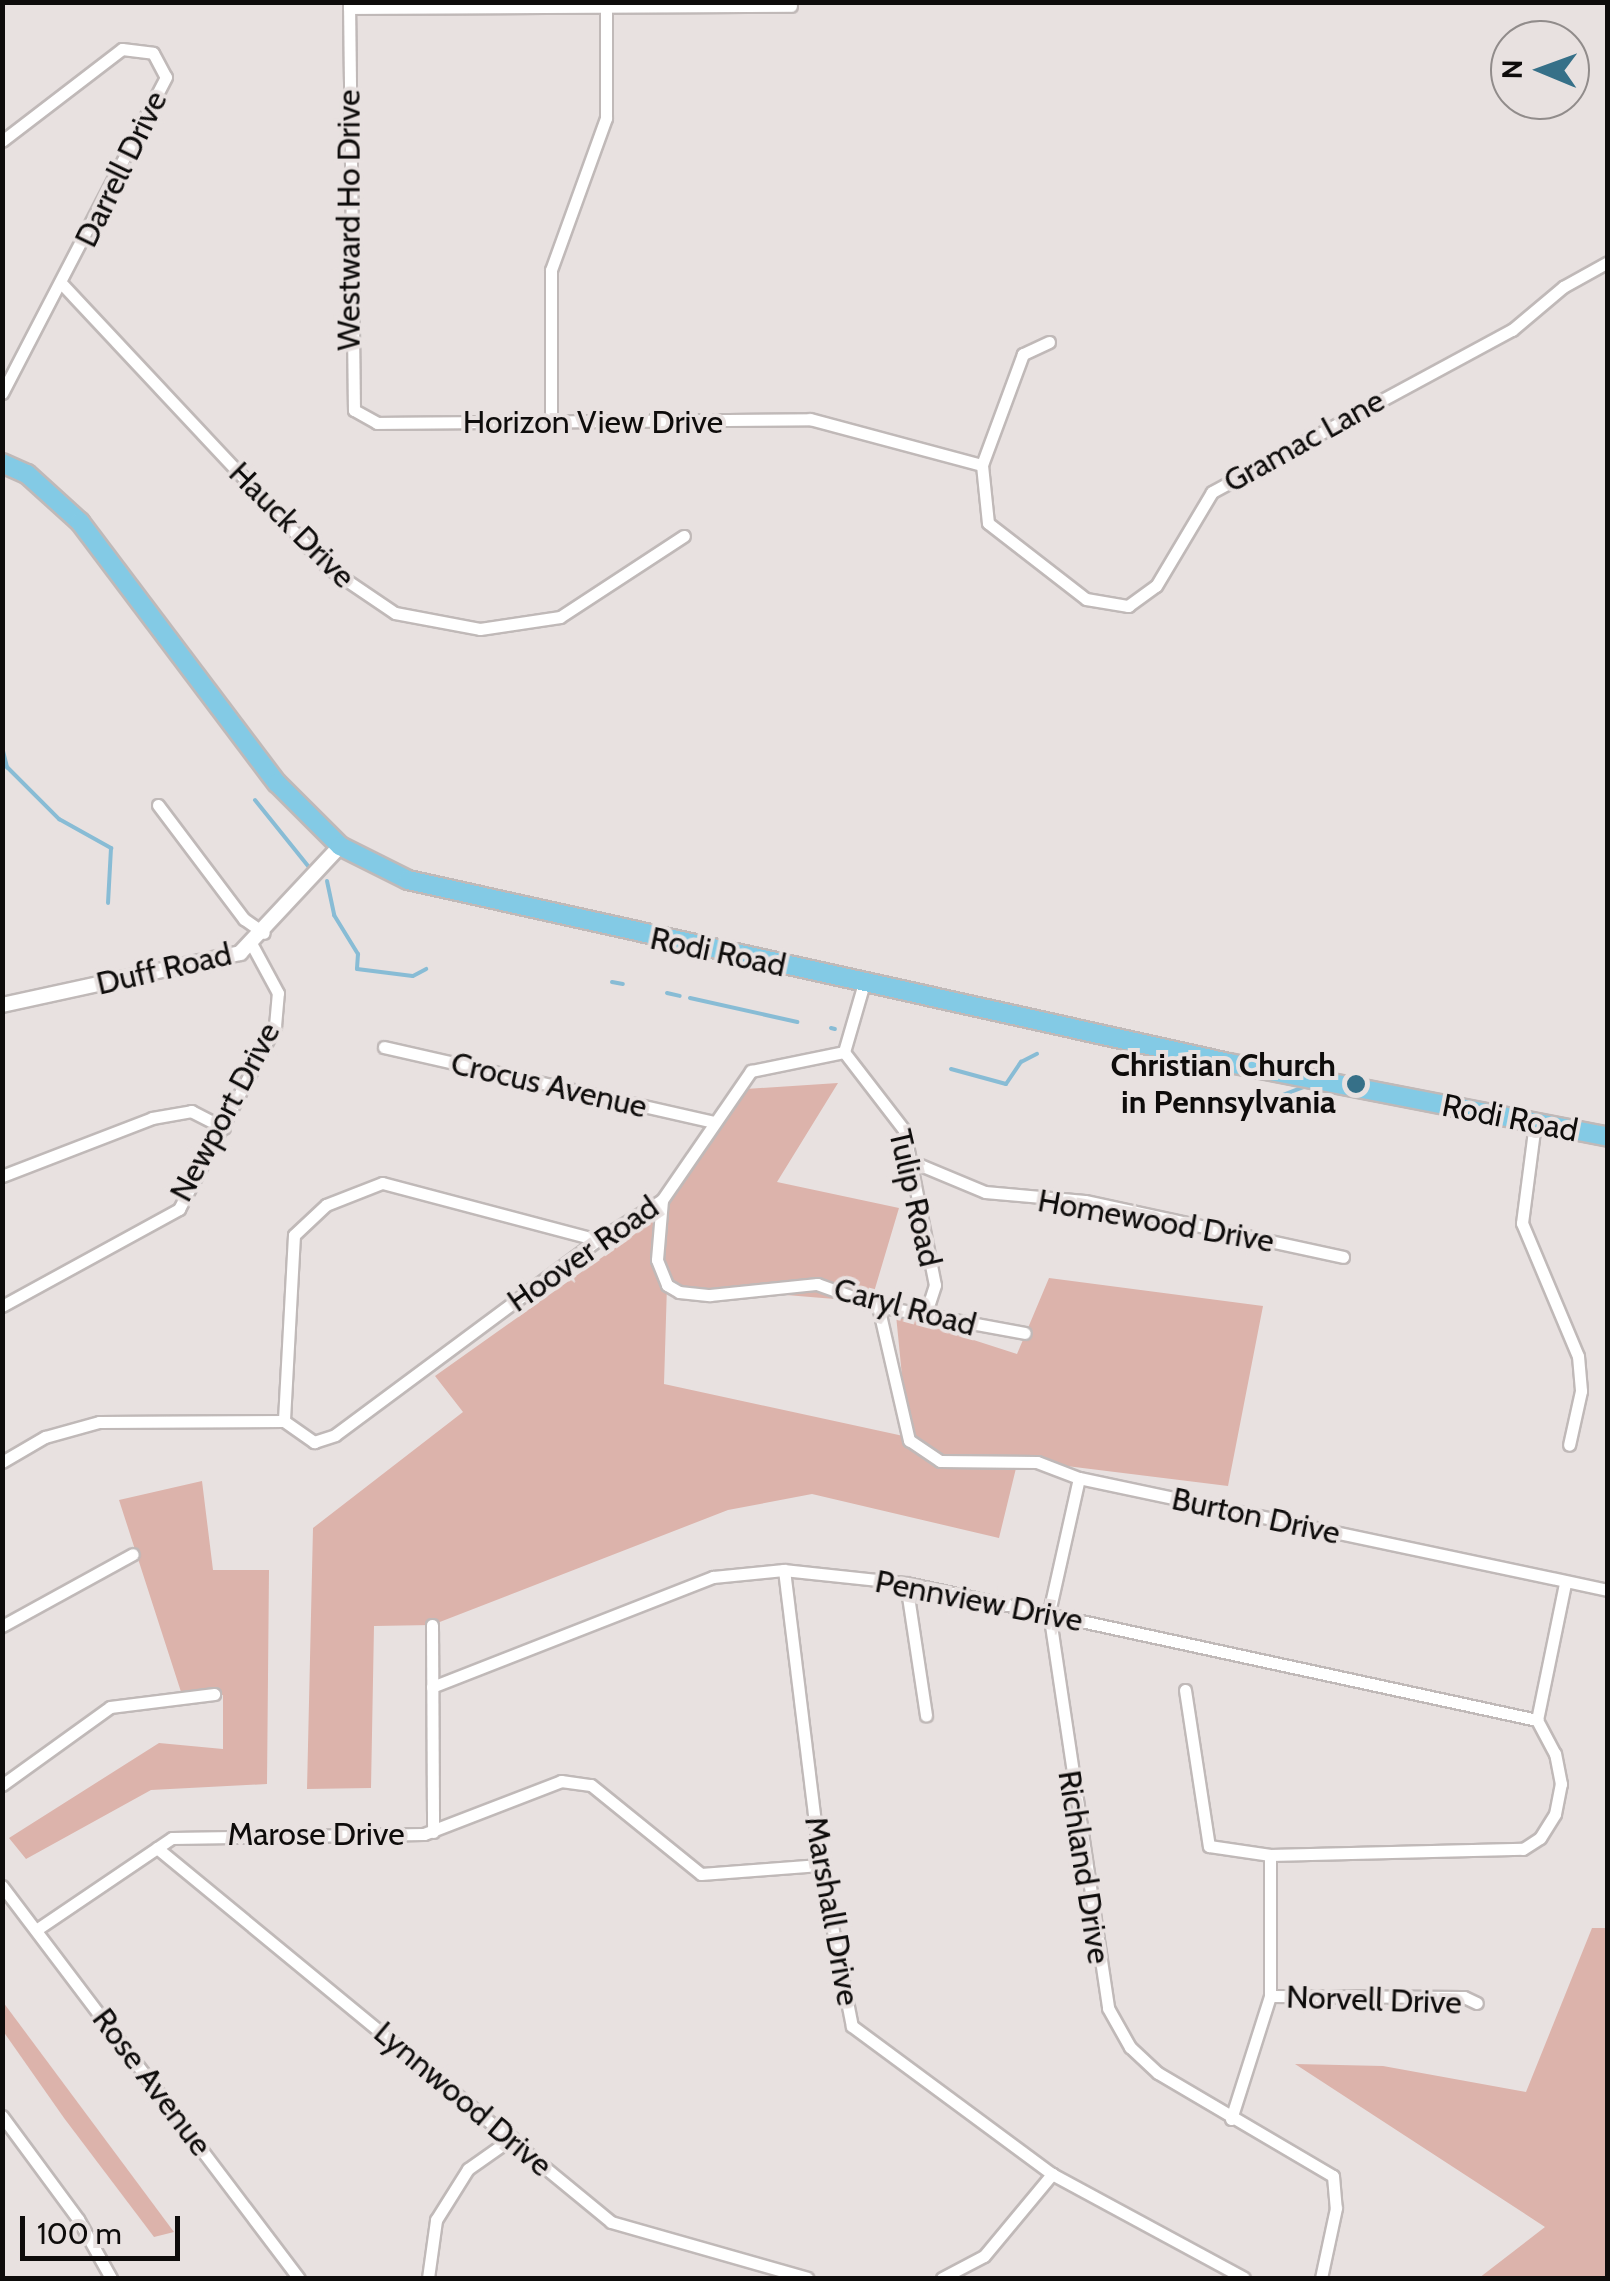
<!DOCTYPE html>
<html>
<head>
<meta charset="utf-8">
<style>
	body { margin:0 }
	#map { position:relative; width:1610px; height:2281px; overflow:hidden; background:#e8e1e0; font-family:Cabin,sans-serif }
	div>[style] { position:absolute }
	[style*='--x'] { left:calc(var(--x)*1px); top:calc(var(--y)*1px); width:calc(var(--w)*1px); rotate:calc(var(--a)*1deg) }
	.green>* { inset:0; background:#dcb3ab }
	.stream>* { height:4px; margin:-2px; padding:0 2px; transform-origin:2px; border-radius:2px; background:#88bcd5 }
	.roads { filter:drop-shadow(2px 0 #c0b9b8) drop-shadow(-2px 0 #c0b9b8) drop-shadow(0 2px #c0b9b8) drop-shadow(0 -2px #c0b9b8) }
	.minor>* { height:11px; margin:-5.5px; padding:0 5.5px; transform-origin:5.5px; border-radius:5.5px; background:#fff }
	.tertiary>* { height:14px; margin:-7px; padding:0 7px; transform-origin:7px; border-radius:7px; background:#fff }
	.primary>* { height:18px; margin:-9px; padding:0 9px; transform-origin:9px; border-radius:9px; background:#83cae5 }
	.dots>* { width:28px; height:28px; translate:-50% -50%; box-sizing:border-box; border:5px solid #e8e1e0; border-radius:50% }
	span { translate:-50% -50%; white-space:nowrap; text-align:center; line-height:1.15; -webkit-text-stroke:8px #e8e1e0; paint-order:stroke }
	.street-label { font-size:32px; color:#0e0c0b }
	.poi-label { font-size:32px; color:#0e0c0b; font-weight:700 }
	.right { translate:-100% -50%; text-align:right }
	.frame { position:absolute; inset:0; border:5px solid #0e0c0b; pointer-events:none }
	.north { position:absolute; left:1490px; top:20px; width:100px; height:100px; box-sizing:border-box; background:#e8e1e0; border:2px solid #918c8b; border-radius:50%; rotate:271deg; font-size:28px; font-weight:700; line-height:40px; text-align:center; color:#0e0c0b }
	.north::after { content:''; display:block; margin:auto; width:35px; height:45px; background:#367088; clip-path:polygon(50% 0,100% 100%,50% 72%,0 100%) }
	.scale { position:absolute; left:20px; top:2216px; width:160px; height:45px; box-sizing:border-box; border:5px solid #0e0c0b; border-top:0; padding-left:12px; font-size:30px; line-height:35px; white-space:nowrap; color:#0e0c0b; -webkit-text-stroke:8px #e8e1e0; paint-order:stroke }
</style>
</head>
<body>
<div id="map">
	<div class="green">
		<i style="clip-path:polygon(838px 1083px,777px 1182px,899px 1208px,871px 1302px,667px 1285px,664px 1384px,908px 1437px,896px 1315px,1017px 1354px,1049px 1278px,1263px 1306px,1228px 1486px,1018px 1460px,999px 1538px,812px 1494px,728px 1510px,432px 1625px,374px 1626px,371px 1788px,307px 1789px,313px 1528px,463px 1412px,435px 1376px,635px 1234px,746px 1089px)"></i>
		<i style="clip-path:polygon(202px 1481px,213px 1570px,269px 1570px,267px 1784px,151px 1790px,26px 1859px,9px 1838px,159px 1743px,223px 1749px,223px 1695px,182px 1695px,119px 1500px)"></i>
		<i style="clip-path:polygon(1592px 1928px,1608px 1928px,1607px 2278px,1479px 2278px,1545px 2227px,1295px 2064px,1383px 2066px,1526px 2092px)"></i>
		<i style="clip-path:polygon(3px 2002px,174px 2232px,154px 2237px,64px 2118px,3px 2031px)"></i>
	</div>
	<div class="stream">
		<i style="--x:2;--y:747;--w:21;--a:76"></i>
		<i style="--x:7;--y:767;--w:74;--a:45"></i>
		<i style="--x:59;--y:819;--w:60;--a:29.1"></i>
		<i style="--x:111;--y:848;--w:55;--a:93.1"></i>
		<i style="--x:255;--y:800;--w:85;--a:51.2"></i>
		<i style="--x:327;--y:881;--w:35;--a:78"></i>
		<i style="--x:334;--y:915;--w:46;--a:58.4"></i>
		<i style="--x:358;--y:954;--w:15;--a:94"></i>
		<i style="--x:357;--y:969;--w:56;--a:7.1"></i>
		<i style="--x:413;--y:976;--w:15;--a:-28"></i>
		<i style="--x:612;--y:982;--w:11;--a:10"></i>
		<i style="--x:667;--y:993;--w:13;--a:13"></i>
		<i style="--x:690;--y:998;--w:110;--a:12.6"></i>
		<i style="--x:831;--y:1028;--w:4;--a:14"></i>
		<i style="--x:951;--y:1069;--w:57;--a:15.3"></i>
		<i style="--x:1006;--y:1084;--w:27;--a:-56"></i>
		<i style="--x:1021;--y:1062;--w:18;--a:-27"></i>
		<i style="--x:1314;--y:1074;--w:18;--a:-9"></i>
		<i style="--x:1280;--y:1096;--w:25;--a:-21"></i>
	</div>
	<div class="roads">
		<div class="minor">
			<i style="--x:349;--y:2;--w:408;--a:89.3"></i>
			<i style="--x:354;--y:410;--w:26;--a:29"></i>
			<i style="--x:377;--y:423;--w:433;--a:-0.5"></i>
			<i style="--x:810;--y:419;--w:178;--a:15"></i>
			<i style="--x:349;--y:8;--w:442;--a:-0.3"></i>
			<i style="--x:2;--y:141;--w:151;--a:-37.5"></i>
			<i style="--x:122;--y:49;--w:31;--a:7"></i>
			<i style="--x:153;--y:53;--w:27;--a:62"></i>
			<i style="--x:166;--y:77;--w:356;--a:117.4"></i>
			<i style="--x:63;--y:285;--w:386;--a:46.9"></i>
			<i style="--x:327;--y:567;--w:82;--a:34.1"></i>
			<i style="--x:395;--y:613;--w:86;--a:10.7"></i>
			<i style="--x:480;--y:629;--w:81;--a:-8.5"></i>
			<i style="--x:560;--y:617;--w:148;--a:-33.2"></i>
			<i style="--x:1049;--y:342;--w:29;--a:155"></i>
			<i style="--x:1023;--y:354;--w:118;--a:110.3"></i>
			<i style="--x:982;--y:465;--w:58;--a:84.1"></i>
			<i style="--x:988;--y:523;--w:124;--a:37.8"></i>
			<i style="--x:1086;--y:599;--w:43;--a:9.5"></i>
			<i style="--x:1128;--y:606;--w:34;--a:-36"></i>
			<i style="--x:1156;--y:586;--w:109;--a:-59.2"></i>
			<i style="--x:1212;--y:492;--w:341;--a:-28.4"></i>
			<i style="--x:1512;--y:330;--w:67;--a:-40.1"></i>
			<i style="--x:1563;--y:287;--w:51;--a:-29.1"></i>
			<i style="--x:551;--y:422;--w:152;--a:-90"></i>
			<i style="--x:551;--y:270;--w:162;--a:-70.1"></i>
			<i style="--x:606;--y:118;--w:111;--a:-90"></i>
			<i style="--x:158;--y:805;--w:143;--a:53"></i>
			<i style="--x:244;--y:919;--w:24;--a:35"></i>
			<i style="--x:864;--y:983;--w:72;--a:106.2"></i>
			<i style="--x:844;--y:1052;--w:98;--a:52.4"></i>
			<i style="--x:904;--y:1130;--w:158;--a:78.7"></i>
			<i style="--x:935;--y:1285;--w:29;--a:108"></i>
			<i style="--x:384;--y:1047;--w:338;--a:12.8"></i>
			<i style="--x:1535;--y:1123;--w:101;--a:97.4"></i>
			<i style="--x:1522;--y:1223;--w:144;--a:67.2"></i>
			<i style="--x:1578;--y:1356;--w:35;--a:85"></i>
			<i style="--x:1581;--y:1391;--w:55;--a:102.5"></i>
			<i style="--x:913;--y:1162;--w:78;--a:22.6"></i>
			<i style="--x:985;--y:1192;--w:100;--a:5.1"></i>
			<i style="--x:1085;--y:1201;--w:264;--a:12.2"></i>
			<i style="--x:2;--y:1176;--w:161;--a:-21.1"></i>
			<i style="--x:152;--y:1118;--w:40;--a:-10"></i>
			<i style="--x:191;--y:1111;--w:37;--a:27"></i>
			<i style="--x:662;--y:1200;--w:60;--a:94.8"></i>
			<i style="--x:657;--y:1260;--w:27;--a:68"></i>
			<i style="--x:667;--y:1285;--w:14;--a:30"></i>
			<i style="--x:679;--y:1292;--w:31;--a:6"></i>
			<i style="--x:710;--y:1295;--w:108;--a:-5.9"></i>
			<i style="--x:817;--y:1284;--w:65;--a:19.8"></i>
			<i style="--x:878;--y:1306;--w:149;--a:10.4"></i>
			<i style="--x:598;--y:1240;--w:223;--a:-165.2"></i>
			<i style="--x:382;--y:1183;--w:60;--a:158.6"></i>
			<i style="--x:326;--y:1205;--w:44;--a:136.8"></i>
			<i style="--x:294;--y:1235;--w:186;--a:93.1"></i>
			<i style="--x:284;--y:1421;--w:37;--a:35"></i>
			<i style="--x:314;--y:1442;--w:22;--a:-18"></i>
			<i style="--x:335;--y:1435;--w:327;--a:-36.6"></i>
			<i style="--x:598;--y:1240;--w:75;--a:-32"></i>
			<i style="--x:662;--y:1200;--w:157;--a:-55.4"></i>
			<i style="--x:751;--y:1071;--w:95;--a:-11.5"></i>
			<i style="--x:2;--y:1306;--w:202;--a:-28.7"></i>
			<i style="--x:179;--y:1209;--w:207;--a:-62.3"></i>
			<i style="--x:275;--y:1026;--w:33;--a:-85"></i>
			<i style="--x:278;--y:993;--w:55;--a:-118.4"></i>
			<i style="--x:878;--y:1306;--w:138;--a:77"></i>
			<i style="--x:909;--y:1440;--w:37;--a:34"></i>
			<i style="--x:940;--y:1461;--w:97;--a:0.6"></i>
			<i style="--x:1037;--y:1462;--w:45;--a:20.9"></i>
			<i style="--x:1079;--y:1478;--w:541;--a:11.95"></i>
			<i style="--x:2;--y:1462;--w:50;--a:-30.2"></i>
			<i style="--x:45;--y:1437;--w:56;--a:-15.5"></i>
			<i style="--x:99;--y:1422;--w:185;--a:-0.3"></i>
			<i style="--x:1079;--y:1478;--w:137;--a:102.6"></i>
			<i style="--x:1049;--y:1612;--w:400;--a:81.5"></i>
			<i style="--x:1108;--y:2008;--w:45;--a:60.6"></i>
			<i style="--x:1130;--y:2047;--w:38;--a:43"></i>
			<i style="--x:1158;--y:2073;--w:203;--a:30.5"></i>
			<i style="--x:1333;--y:2176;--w:32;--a:85"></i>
			<i style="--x:1336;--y:2208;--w:72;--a:102.1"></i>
			<i style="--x:784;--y:1570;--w:297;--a:83"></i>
			<i style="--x:820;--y:1865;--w:164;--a:78.8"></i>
			<i style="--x:852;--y:2026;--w:249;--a:36.5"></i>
			<i style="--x:1052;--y:2174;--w:218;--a:28.4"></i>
			<i style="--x:906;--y:1583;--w:134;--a:81.4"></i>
			<i style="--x:432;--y:1625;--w:207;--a:89.7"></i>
			<i style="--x:2;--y:1626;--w:149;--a:-28.8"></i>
			<i style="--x:432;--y:1687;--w:302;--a:-21.4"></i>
			<i style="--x:713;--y:1577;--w:71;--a:-5.6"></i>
			<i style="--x:784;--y:1570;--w:123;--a:6.1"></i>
			<i style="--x:906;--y:1583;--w:646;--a:12.25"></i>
			<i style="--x:1185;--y:1690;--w:158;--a:81.3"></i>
			<i style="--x:1209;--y:1846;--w:62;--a:8.4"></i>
			<i style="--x:1270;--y:1855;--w:253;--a:-1.4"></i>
			<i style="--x:1523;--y:1849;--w:20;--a:-33"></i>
			<i style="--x:1540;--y:1838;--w:28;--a:-58"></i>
			<i style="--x:1555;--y:1814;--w:31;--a:-79"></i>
			<i style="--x:1561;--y:1784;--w:31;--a:-101"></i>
			<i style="--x:1555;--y:1754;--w:38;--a:-118"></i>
			<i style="--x:1537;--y:1720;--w:139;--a:-78.4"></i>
			<i style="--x:2;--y:1785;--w:133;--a:-35.8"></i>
			<i style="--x:110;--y:1707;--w:105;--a:-7.1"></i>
			<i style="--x:157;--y:1848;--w:588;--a:39.48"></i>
			<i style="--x:611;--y:2222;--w:204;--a:15.9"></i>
			<i style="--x:2;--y:1886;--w:492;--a:52.9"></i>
			<i style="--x:36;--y:1930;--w:164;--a:-34.1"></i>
			<i style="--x:172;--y:1838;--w:252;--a:-0.9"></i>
			<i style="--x:424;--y:1834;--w:147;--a:-21.1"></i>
			<i style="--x:561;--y:1781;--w:30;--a:8"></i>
			<i style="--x:591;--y:1785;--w:141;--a:39"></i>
			<i style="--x:701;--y:1874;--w:119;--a:-4.3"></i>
			<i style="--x:1270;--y:1996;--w:194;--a:0.3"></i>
			<i style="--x:1464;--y:1997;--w:14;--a:25"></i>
			<i style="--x:2;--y:2116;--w:128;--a:53.6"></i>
			<i style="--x:78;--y:2219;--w:68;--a:60.8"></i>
			<i style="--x:1231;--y:2119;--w:129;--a:-72.4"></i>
			<i style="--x:1270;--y:1996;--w:141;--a:-90"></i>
			<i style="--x:428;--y:2278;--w:59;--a:-82.1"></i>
			<i style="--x:436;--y:2220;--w:60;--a:-57.9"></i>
			<i style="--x:468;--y:2169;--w:54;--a:-35.2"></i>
			<i style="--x:942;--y:2278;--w:47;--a:-27.6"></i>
			<i style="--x:984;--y:2256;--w:107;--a:-50.3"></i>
		</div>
		<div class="tertiary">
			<i style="--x:2;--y:1005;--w:244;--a:-12.3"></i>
			<i style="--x:240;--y:953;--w:146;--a:-46.9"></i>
		</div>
		<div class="primary">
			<i style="--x:2;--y:463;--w:27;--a:24"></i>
			<i style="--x:27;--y:474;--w:72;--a:42.2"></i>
			<i style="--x:80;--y:522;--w:327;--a:53"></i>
			<i style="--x:277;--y:783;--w:89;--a:45"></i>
			<i style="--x:340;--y:846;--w:76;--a:26.6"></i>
			<i style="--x:408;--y:880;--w:841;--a:12.57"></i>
			<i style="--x:1229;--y:1063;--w:386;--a:11"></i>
		</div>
	</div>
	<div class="dots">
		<i style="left:1356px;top:1084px;background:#367088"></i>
	</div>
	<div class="street-label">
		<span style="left:121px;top:169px;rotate:-64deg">Darrell Drive</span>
		<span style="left:349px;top:220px;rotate:-90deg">Westward Ho Drive</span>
		<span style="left:593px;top:422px">Horizon View Drive</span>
		<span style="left:1304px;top:441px;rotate:-29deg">Gramac Lane</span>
		<span style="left:292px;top:525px;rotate:45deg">Hauck Drive</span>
		<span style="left:718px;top:952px;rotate:12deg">Rodi Road</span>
		<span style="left:164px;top:969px;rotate:-13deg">Duff Road</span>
		<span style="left:549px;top:1085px;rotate:13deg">Crocus Avenue</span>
		<span style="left:225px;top:1112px;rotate:-62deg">Newport Drive</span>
		<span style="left:1510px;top:1118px;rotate:11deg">Rodi Road</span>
		<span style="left:915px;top:1198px;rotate:77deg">Tulip Road</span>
		<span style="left:1156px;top:1221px;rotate:10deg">Homewood Drive</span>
		<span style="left:583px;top:1254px;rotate:-35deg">Hoover Road</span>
		<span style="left:905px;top:1307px;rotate:15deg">Caryl Road</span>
		<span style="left:1256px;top:1516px;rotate:12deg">Burton Drive</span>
		<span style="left:979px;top:1601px;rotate:11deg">Pennview Drive</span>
		<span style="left:316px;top:1834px">Marose Drive</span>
		<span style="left:1084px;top:1867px;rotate:81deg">Richland Drive</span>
		<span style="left:832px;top:1911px;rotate:80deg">Marshall Drive</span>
		<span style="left:1374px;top:2000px;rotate:2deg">Norvell Drive</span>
		<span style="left:152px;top:2082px;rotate:53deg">Rose Avenue</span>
		<span style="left:463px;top:2099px;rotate:40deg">Lynnwood Drive</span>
	</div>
	<div class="poi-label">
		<span class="right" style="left:1336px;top:1084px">Christian Church<br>in Pennsylvania</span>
	</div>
	<div class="frame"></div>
	<div class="north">N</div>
	<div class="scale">100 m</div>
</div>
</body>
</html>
